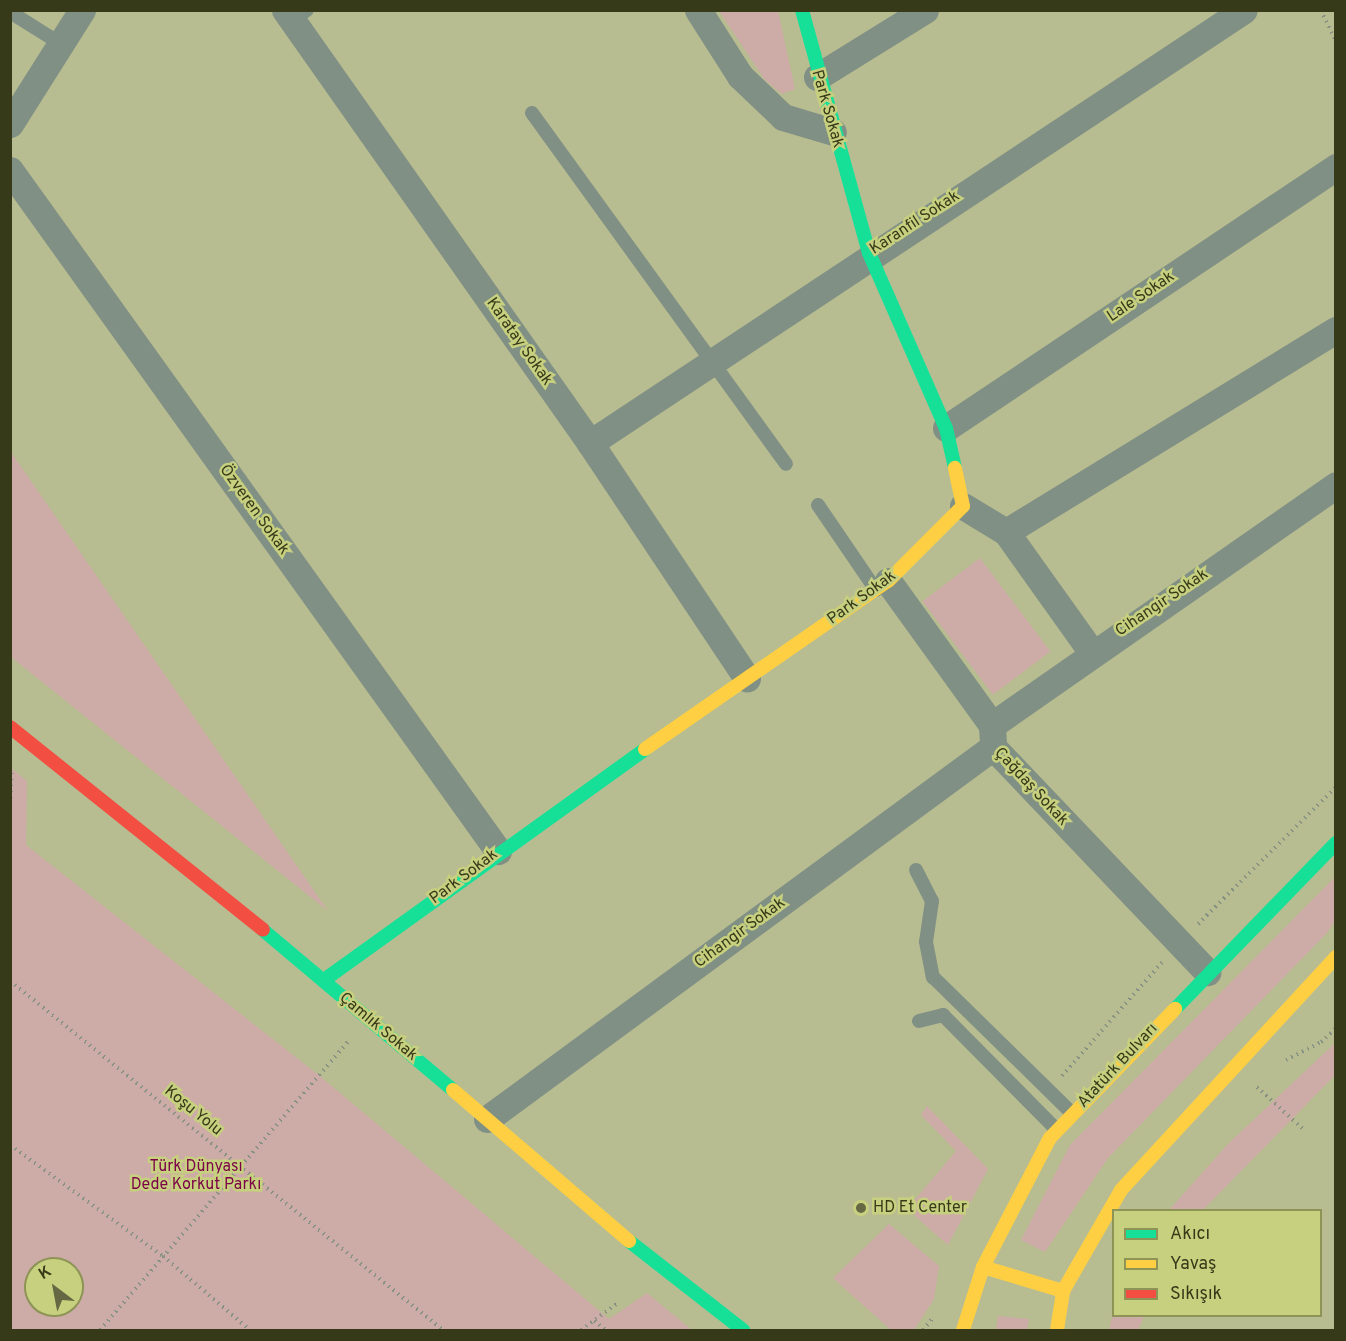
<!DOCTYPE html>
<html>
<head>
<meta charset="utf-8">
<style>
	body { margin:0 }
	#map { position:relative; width:1346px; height:1341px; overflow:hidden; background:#b8bd91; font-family:Overpass,sans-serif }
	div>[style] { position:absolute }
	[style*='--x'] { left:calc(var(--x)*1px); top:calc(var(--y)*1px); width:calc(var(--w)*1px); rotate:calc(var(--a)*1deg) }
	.green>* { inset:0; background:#cdaba6; transform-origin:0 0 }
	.path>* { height:4px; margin-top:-2px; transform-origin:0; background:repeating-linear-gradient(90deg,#889282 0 1.5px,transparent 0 6px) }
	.lane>* { height:14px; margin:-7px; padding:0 7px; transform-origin:7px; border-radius:7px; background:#809084 }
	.street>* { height:27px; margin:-13.5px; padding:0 13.5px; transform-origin:13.5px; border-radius:13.5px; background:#809084 }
	.fast>* { height:14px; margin:-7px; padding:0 7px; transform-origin:7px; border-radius:7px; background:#16e098 }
	.slow>* { height:14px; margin:-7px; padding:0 7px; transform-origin:7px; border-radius:7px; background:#ffcf43 }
	.jam>* { height:14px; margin:-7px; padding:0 7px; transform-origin:7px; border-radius:7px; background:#f24e42 }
	.dots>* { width:16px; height:16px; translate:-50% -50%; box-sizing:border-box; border:3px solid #c6d07e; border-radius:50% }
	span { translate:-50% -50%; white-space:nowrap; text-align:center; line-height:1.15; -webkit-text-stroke:5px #c6d07e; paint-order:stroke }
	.street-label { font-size:16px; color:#373a19 }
	.park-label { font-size:16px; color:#7c0048 }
	.poi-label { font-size:16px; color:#373a19 }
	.left { translate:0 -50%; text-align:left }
	.frame { position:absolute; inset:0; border:12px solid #373a19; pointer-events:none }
	.legend { position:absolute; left:1112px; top:1209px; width:210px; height:108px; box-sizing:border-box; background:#c6d07e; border:2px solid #8d9456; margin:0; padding:8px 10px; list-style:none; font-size:18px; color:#373a19 }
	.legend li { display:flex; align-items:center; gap:12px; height:30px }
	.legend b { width:30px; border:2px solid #8d9456 }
	.north { position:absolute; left:24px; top:1257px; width:60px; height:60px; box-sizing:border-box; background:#c6d07e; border:2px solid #8d9456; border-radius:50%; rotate:328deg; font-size:16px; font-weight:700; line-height:24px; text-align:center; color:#373a19 }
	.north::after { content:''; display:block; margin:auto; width:21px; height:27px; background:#646843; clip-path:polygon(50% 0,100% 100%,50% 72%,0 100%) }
</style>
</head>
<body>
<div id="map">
	<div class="green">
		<i style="clip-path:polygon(719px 11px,778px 11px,795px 89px,782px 94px,765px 80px)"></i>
		<i style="clip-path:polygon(11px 452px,328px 911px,11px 657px)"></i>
		<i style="left:980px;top:558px;width:117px;height:72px;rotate:53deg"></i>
		<i style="clip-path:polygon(evenodd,11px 768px,27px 781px,26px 845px,321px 1077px,609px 1319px,647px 1293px,692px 1330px,11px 1330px,11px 768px,36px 1269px,72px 1269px,72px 1305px,36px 1305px,36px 1269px)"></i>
		<i style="clip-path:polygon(1335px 877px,1335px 921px,1326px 934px,1108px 1158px,1045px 1252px,1021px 1240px,1070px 1145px)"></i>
		<i style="clip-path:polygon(1335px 1043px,1335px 1075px,1203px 1210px,1169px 1210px,1228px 1144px)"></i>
		<i style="clip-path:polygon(927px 1106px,988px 1169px,948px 1245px,907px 1209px,956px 1151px,921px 1115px)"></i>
		<i style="clip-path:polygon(889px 1224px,939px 1266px,934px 1299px,914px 1330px,891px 1330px,833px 1278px)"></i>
		<i style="clip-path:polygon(1113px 1313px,1144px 1316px,1138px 1330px,1109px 1330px)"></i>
		<i style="clip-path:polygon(998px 1316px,1029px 1319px,1027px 1330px,996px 1330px)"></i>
	</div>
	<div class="path">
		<i style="--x:1321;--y:10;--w:35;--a:65"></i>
		<i style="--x:10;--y:810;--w:41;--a:-87.2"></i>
		<i style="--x:1198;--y:924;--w:194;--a:-44.8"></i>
		<i style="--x:10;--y:981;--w:556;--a:38.87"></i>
		<i style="--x:1286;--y:1060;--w:39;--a:-27"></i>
		<i style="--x:1321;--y:1042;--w:21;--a:-43"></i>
		<i style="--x:1062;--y:1076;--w:152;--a:-48.7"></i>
		<i style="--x:1257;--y:1087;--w:62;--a:42.4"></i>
		<i style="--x:10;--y:1145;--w:189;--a:36"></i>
		<i style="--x:163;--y:1256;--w:114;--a:40.4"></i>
		<i style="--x:594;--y:1321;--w:15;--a:37"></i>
		<i style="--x:100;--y:1330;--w:380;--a:-49.3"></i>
		<i style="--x:581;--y:1330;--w:47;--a:-36.4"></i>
		<i style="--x:923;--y:1330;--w:14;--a:-51"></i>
	</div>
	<div class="lane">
		<i style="--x:10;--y:12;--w:60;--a:32.1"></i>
		<i style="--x:292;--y:20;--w:18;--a:-34"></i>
		<i style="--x:532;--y:113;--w:433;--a:54.1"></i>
		<i style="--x:818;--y:505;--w:103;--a:55.7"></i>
		<i style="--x:916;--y:870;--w:35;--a:63"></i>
		<i style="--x:932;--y:901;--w:41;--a:98.3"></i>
		<i style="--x:926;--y:942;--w:36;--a:79"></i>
		<i style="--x:933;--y:977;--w:196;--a:44.4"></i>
		<i style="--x:919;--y:1021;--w:25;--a:-14"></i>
		<i style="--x:943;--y:1015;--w:162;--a:45.3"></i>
	</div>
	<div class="street">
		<i style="--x:285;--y:10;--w:530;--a:54.84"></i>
		<i style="--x:590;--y:443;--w:283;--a:56.3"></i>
		<i style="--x:698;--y:10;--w:78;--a:57.5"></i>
		<i style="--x:740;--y:76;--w:59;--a:43.6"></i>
		<i style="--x:783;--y:117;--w:52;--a:16.7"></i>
		<i style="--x:817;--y:77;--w:127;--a:-31.8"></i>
		<i style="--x:10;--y:124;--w:135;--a:-57.7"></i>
		<i style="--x:10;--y:170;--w:838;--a:54.37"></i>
		<i style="--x:946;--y:428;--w:469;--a:-33.8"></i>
		<i style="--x:590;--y:443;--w:784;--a:-33.51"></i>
		<i style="--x:963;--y:506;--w:50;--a:31.2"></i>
		<i style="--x:1006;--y:532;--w:387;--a:-31.5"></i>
		<i style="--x:1006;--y:532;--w:146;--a:54.5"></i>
		<i style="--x:888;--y:581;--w:178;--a:54.2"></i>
		<i style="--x:992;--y:725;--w:22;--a:87"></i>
		<i style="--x:993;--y:747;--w:311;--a:46.4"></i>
		<i style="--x:992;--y:725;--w:419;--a:-34.9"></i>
		<i style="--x:487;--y:1119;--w:628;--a:-36.32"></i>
	</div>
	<div class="fast">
		<i style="--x:802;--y:10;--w:252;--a:74.6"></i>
		<i style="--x:869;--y:253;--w:191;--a:66.3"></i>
		<i style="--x:946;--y:428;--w:41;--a:77.3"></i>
		<i style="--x:263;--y:930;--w:248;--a:40.1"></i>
		<i style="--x:324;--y:980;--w:395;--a:-35.7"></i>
		<i style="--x:1175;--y:1009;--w:231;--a:-45.9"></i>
		<i style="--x:629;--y:1241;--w:145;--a:38"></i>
	</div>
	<div class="slow">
		<i style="--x:645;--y:749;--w:295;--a:-34.7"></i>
		<i style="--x:888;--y:581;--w:106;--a:-45"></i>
		<i style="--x:963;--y:506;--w:39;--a:-102"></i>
		<i style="--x:453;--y:1090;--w:232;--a:40.6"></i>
		<i style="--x:983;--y:1267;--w:84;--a:16.7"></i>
		<i style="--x:963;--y:1330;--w:66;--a:-72.4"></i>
		<i style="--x:983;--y:1267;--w:145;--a:-62.6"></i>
		<i style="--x:1050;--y:1138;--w:180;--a:-45.9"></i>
		<i style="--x:1057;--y:1330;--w:39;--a:-81"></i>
		<i style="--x:1063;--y:1291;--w:116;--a:-60.1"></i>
		<i style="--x:1121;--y:1190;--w:317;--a:-47.3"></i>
	</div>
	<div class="jam">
		<i style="--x:10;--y:727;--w:324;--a:38.7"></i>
	</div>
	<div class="dots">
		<i style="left:861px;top:1208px;background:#646843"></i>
	</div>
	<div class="street-label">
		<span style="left:827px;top:109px;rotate:74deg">Park Sokak</span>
		<span style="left:915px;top:223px;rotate:-33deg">Karanfil Sokak</span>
		<span style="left:1141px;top:297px;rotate:-34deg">Lale Sokak</span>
		<span style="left:519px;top:342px;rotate:55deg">Karatay Sokak</span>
		<span style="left:254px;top:510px;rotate:54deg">Özveren Sokak</span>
		<span style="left:862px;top:598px;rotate:-36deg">Park Sokak</span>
		<span style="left:1162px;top:603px;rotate:-34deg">Cihangir Sokak</span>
		<span style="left:1031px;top:787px;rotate:47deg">Çağdaş Sokak</span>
		<span style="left:464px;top:877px;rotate:-37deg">Park Sokak</span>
		<span style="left:740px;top:933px;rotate:-36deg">Cihangir Sokak</span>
		<span style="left:378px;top:1027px;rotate:40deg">Çamlık Sokak</span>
		<span style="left:1118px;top:1066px;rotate:-47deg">Atatürk Bulvarı</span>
		<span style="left:193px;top:1111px;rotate:39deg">Koşu Yolu</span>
	</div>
	<div class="park-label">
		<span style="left:196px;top:1176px">Türk Dünyası<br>Dede Korkut Parkı</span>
	</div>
	<div class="poi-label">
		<span class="left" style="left:873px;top:1208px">HD Et Center</span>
	</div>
	<div class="frame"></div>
	<ul class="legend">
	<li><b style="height:8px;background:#16e098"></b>Akıcı</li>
	<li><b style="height:8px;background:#ffcf43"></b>Yavaş</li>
	<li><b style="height:8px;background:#f24e42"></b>Sıkışık</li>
	</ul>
	<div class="north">K</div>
</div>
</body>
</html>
